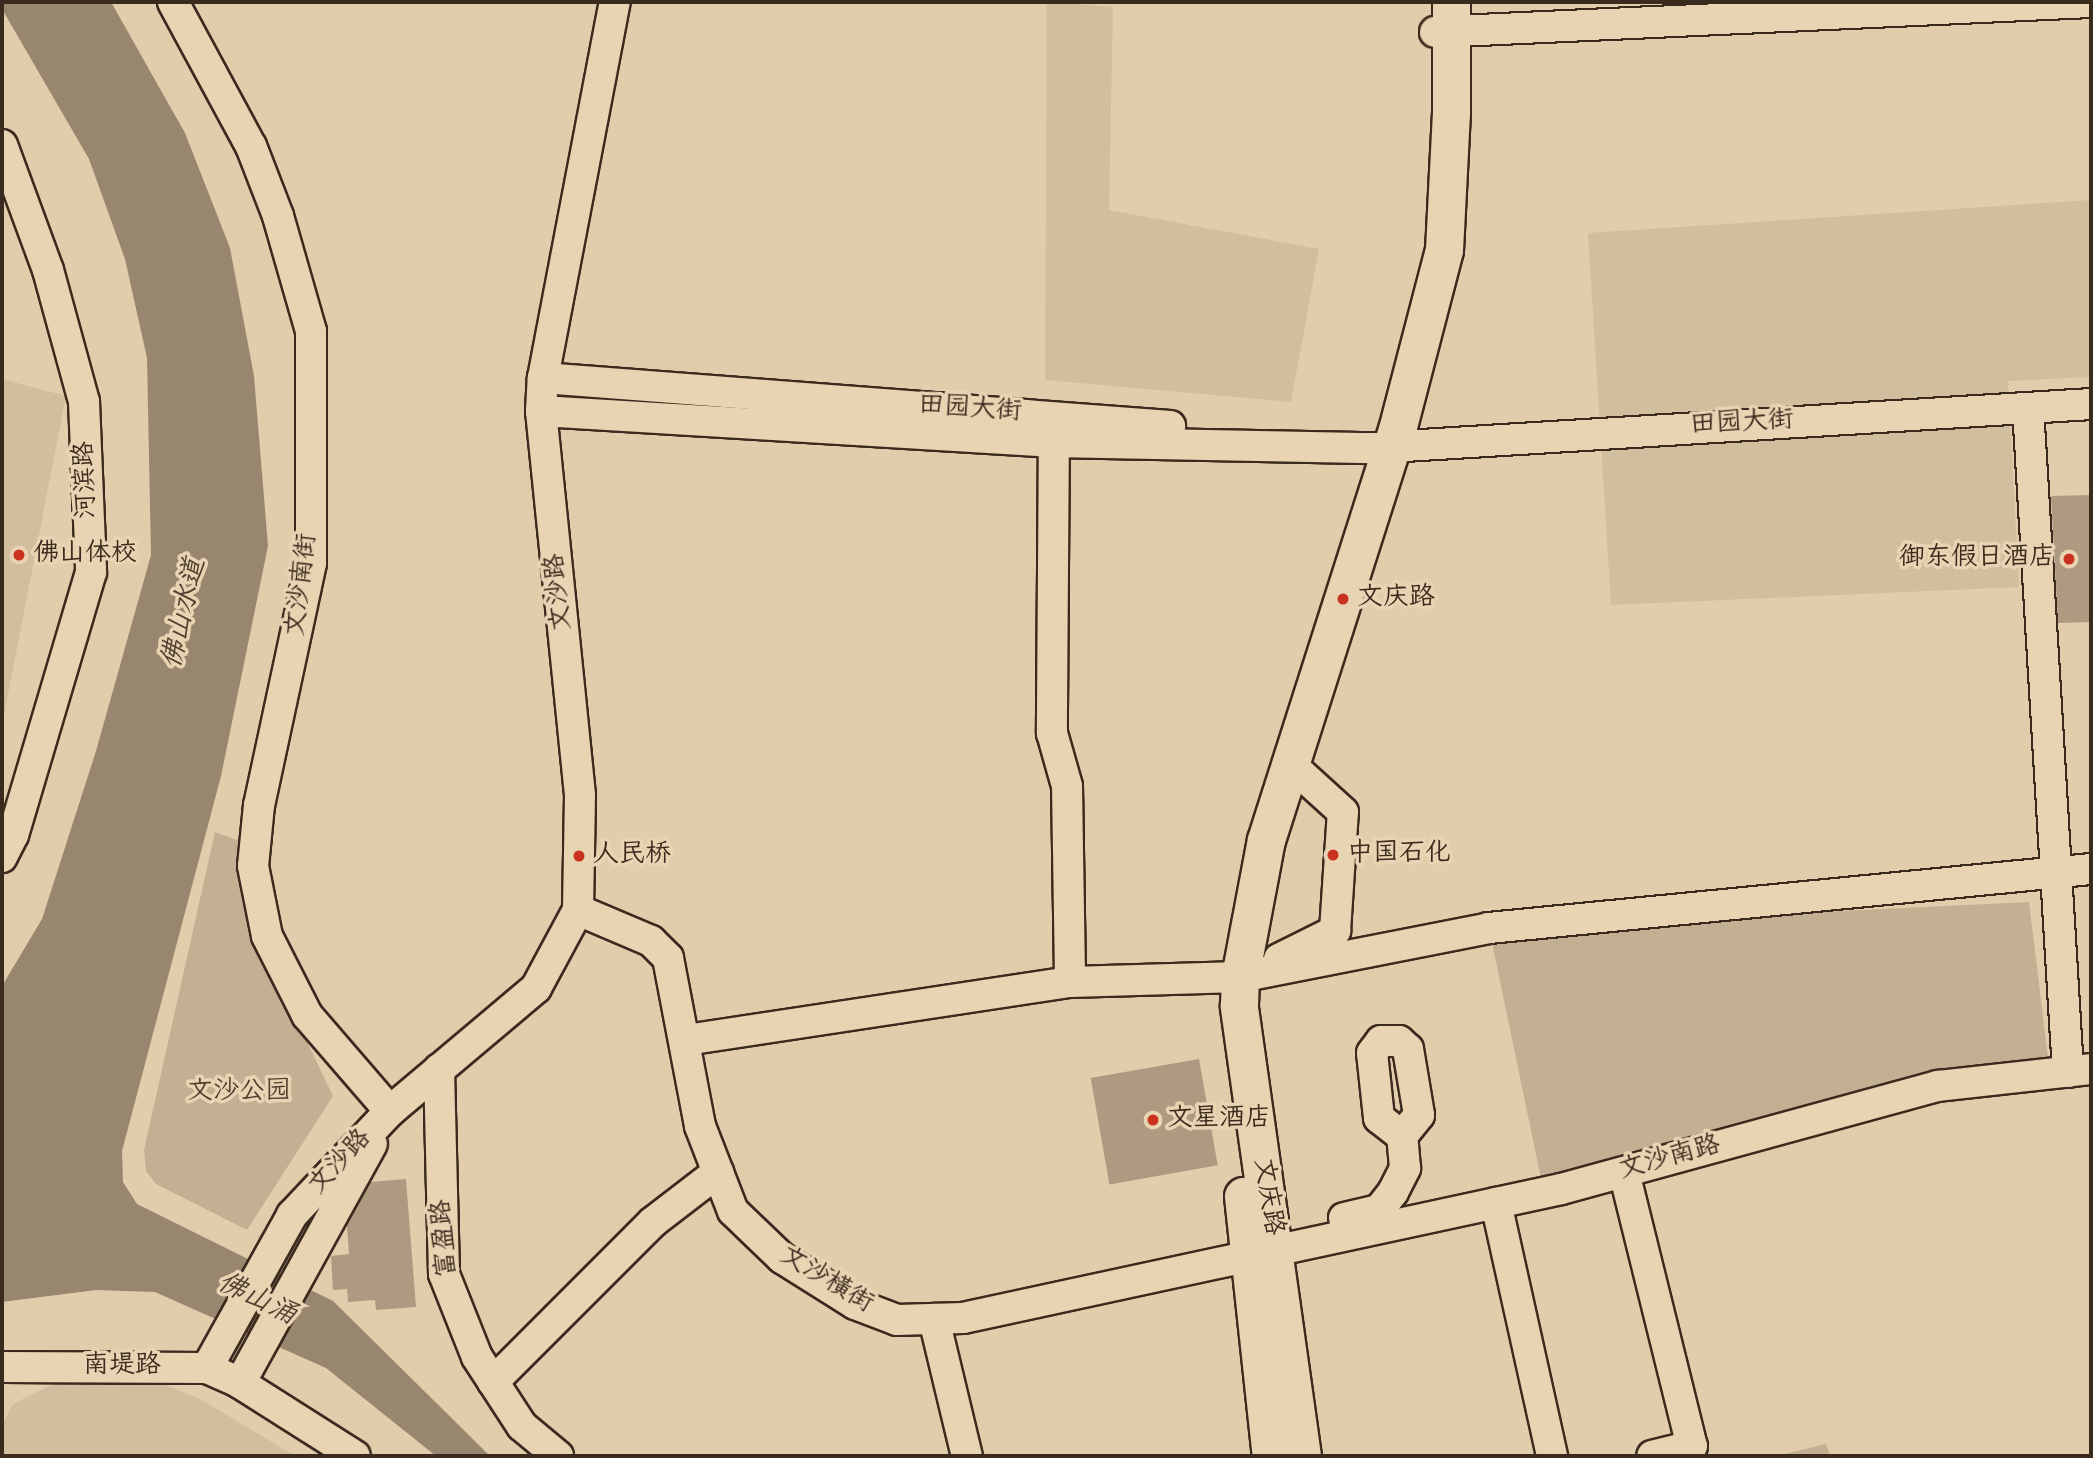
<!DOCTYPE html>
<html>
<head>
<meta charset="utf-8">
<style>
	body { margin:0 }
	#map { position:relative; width:2093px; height:1458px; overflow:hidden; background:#e1cdac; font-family:Dekko,"LXGW WenKai TC",sans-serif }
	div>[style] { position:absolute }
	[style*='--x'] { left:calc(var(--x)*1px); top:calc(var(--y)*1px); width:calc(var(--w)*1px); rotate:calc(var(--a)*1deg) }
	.built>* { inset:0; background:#d1be9f }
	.green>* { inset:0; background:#c3af92 }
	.water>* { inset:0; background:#99866e }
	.building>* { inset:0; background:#ad9a80; transform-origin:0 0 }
	.roads { filter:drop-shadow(2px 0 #3b2a1e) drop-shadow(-2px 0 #3b2a1e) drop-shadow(0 2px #3b2a1e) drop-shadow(0 -2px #3b2a1e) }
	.minor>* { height:30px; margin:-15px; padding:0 15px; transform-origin:15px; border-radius:15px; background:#e8d4b2 }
	.major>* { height:37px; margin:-18.5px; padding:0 18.5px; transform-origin:18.5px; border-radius:18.5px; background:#e8d4b2 }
	.dots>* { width:19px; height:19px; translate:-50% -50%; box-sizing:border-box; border:4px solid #e8d4b2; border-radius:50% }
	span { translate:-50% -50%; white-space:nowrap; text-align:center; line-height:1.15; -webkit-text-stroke:7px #e8d4b2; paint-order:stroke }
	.street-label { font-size:26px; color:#3b2a1e }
	.poi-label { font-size:26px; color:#3b2a1e }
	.left { translate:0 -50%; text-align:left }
	.right { translate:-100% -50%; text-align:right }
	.park-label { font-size:26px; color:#4f3e2f }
	.water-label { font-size:28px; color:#524132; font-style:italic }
	.frame { position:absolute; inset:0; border:4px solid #3b2a1e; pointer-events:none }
</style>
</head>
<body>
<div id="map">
	<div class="built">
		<i style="clip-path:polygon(1047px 2px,1113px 7px,1109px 210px,1319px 249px,1291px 402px,1045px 380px)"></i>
		<i style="clip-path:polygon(2091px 200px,2091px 377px,2008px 381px,2019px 587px,1611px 605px,1588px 233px)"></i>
		<i style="clip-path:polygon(2px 379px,66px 396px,4px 715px,2px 715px)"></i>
		<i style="clip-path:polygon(134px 1372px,200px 1399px,295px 1456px,2px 1456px,2px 1425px,13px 1404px,63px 1379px)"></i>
	</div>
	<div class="green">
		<i style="clip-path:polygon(215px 832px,245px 843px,260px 944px,333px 1096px,247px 1230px,156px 1184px,146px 1171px,144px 1150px)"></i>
		<i style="clip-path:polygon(2029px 902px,2050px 1074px,1544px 1193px,1489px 928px)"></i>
		<i style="clip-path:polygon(1826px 1444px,1830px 1456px,1777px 1456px)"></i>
	</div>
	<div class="water">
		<i style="clip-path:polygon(2px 2px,111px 2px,185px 133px,230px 248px,254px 376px,268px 546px,221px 776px,122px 1151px,123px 1182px,137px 1204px,333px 1301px,490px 1456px,436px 1456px,326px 1368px,155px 1292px,96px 1290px,2px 1302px,2px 986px,42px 919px,96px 751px,151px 555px,147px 358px,125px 259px,89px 159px,2px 9px)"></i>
	</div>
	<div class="building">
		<i style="clip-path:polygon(2091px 495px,2091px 622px,2058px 623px,2051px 496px)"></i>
		<i style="left:1199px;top:1059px;width:108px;height:110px;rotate:80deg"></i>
		<i style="clip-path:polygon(406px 1179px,416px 1307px,376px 1310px,375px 1300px,348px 1302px,347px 1289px,333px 1290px,331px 1256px,349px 1254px,347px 1226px,371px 1182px)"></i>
	</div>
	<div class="roads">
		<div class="minor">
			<i style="--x:173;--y:2;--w:164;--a:61.6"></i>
			<i style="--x:251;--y:146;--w:75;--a:68.9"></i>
			<i style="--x:278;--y:216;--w:120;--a:74"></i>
			<i style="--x:311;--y:331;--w:232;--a:90"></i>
			<i style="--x:311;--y:563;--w:248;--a:102.1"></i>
			<i style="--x:259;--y:805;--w:61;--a:95.6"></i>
			<i style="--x:253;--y:866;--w:71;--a:78.7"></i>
			<i style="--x:267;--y:936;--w:89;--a:63.1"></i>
			<i style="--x:307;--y:1015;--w:127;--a:49.2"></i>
			<i style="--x:1435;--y:32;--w:657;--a:-2.62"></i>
			<i style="--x:2;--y:145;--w:133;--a:69.8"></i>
			<i style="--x:48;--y:270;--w:137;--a:74.7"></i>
			<i style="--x:84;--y:402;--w:170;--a:87.6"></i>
			<i style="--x:91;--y:572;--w:274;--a:106.5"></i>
			<i style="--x:13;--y:835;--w:25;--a:117"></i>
			<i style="--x:543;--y:378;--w:629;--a:4.38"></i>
			<i style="--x:2028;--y:408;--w:665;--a:86.55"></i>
			<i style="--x:541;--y:411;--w:514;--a:3.46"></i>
			<i style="--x:1054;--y:442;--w:318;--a:1.1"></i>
			<i style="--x:1372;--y:448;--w:720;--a:-3.5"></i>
			<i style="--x:1054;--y:425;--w:308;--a:90.4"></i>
			<i style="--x:1052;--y:733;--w:55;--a:74.2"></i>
			<i style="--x:1067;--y:786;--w:196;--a:89.1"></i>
			<i style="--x:578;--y:910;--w:79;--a:23"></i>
			<i style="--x:651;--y:941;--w:24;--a:45"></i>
			<i style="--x:668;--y:958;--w:171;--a:79.2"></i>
			<i style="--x:700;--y:1126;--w:91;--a:68.8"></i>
			<i style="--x:733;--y:1211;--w:68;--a:43.8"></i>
			<i style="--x:782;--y:1258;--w:86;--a:32.2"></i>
			<i style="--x:855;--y:1304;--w:45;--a:20.9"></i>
			<i style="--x:897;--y:1320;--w:66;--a:-1.7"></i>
			<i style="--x:963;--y:1318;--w:612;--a:-12.17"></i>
			<i style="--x:1561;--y:1189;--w:391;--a:-15.3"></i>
			<i style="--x:1938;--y:1086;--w:154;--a:-6.3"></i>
			<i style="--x:1279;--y:959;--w:63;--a:-26.6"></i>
			<i style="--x:1335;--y:931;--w:119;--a:-86.2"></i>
			<i style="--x:1343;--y:812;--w:72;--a:-137.8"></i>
			<i style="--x:686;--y:1040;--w:388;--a:-8.6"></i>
			<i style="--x:1070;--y:982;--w:170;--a:-1.7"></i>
			<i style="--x:1240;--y:977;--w:254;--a:-11.1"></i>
			<i style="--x:1489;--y:928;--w:605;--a:-5.6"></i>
			<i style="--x:1381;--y:1041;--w:18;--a:0"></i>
			<i style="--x:1399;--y:1041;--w:12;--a:42"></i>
			<i style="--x:1408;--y:1049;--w:67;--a:80.5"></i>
			<i style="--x:1419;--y:1115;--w:27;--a:129"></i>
			<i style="--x:1402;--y:1136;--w:29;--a:-142"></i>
			<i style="--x:1379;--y:1118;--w:65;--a:-96.1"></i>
			<i style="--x:1372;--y:1053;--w:15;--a:-53"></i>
			<i style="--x:439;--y:1069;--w:205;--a:88.6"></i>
			<i style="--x:444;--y:1274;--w:89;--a:68.3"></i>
			<i style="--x:477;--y:1357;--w:82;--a:56.9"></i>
			<i style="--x:522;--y:1426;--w:47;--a:39.8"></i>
			<i style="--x:1624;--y:1172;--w:282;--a:76.1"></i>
			<i style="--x:1692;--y:1446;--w:41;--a:166"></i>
			<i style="--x:1496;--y:1203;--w:259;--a:77.5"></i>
			<i style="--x:1344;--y:1218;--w:36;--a:-13"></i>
			<i style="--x:1379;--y:1210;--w:23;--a:-52"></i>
			<i style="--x:1393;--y:1192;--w:27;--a:-63"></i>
			<i style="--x:1405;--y:1168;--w:32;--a:-95"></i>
			<i style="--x:934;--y:1319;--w:141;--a:76.5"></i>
			<i style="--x:2;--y:1367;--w:205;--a:0.3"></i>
			<i style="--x:207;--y:1368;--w:36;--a:24"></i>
			<i style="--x:240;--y:1383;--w:136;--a:32.4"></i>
			<i style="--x:207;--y:1368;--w:175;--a:-60.9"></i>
			<i style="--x:292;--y:1215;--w:143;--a:-46.7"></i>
			<i style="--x:390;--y:1111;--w:191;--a:-40.1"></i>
			<i style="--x:536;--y:988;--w:89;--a:-61.7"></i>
			<i style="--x:578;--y:910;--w:115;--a:-89"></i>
			<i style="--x:580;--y:795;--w:386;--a:-95.8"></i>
			<i style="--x:541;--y:411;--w:33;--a:-87"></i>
			<i style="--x:543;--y:378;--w:383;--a:-79.2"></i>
			<i style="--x:493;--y:1382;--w:226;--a:-45"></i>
			<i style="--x:653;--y:1222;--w:82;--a:-37.6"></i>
			<i style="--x:240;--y:1383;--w:273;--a:-61.1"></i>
		</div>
		<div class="major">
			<i style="--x:1243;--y:1196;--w:262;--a:83.9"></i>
			<i style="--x:1302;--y:1456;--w:455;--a:-98"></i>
			<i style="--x:1239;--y:1005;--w:28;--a:-88"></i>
			<i style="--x:1240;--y:977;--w:139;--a:-79.3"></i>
			<i style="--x:1266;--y:840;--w:430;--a:-72.3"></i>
			<i style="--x:1397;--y:430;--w:186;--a:-75.4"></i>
			<i style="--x:1444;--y:250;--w:137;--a:-87.1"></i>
			<i style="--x:1451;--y:113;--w:111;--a:-90"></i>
		</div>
	</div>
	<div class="dots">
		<i style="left:19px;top:555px;background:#c8321e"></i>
		<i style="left:2069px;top:559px;background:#c8321e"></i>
		<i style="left:1343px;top:599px;background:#c8321e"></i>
		<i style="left:1333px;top:855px;background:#c8321e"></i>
		<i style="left:579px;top:856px;background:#c8321e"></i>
		<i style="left:1153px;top:1120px;background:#c8321e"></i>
	</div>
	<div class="street-label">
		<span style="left:970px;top:410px;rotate:4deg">田园大街</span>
		<span style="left:1742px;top:424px;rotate:-3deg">田园大街</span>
		<span style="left:87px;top:480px;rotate:-92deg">河滨路</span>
		<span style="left:303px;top:585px;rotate:-83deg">文沙南街</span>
		<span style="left:560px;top:592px;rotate:-96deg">文沙路</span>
		<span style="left:1670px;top:1159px;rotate:-15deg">文沙南路</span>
		<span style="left:341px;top:1163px;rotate:-47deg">文沙路</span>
		<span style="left:1267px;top:1197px;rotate:81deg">文庆路</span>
		<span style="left:446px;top:1238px;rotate:-95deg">富盈路</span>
		<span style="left:826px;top:1281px;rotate:31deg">文沙横街</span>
		<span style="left:122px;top:1367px">南堤路</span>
	</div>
	<div class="poi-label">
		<span class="left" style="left:33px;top:555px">佛山体校</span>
		<span class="right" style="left:2055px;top:559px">御东假日酒店</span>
		<span class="left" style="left:1357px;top:599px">文庆路</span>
		<span class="left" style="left:1347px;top:855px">中国石化</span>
		<span class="left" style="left:593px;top:856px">人民桥</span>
		<span class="left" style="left:1167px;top:1120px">文星酒店</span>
	</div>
	<div class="park-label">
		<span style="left:239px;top:1093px">文沙公园</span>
	</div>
	<div class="water-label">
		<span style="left:186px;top:614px;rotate:-77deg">佛山水道</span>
		<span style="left:256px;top:1301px;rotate:26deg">佛山涌</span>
	</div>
	<div class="frame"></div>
</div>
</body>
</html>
